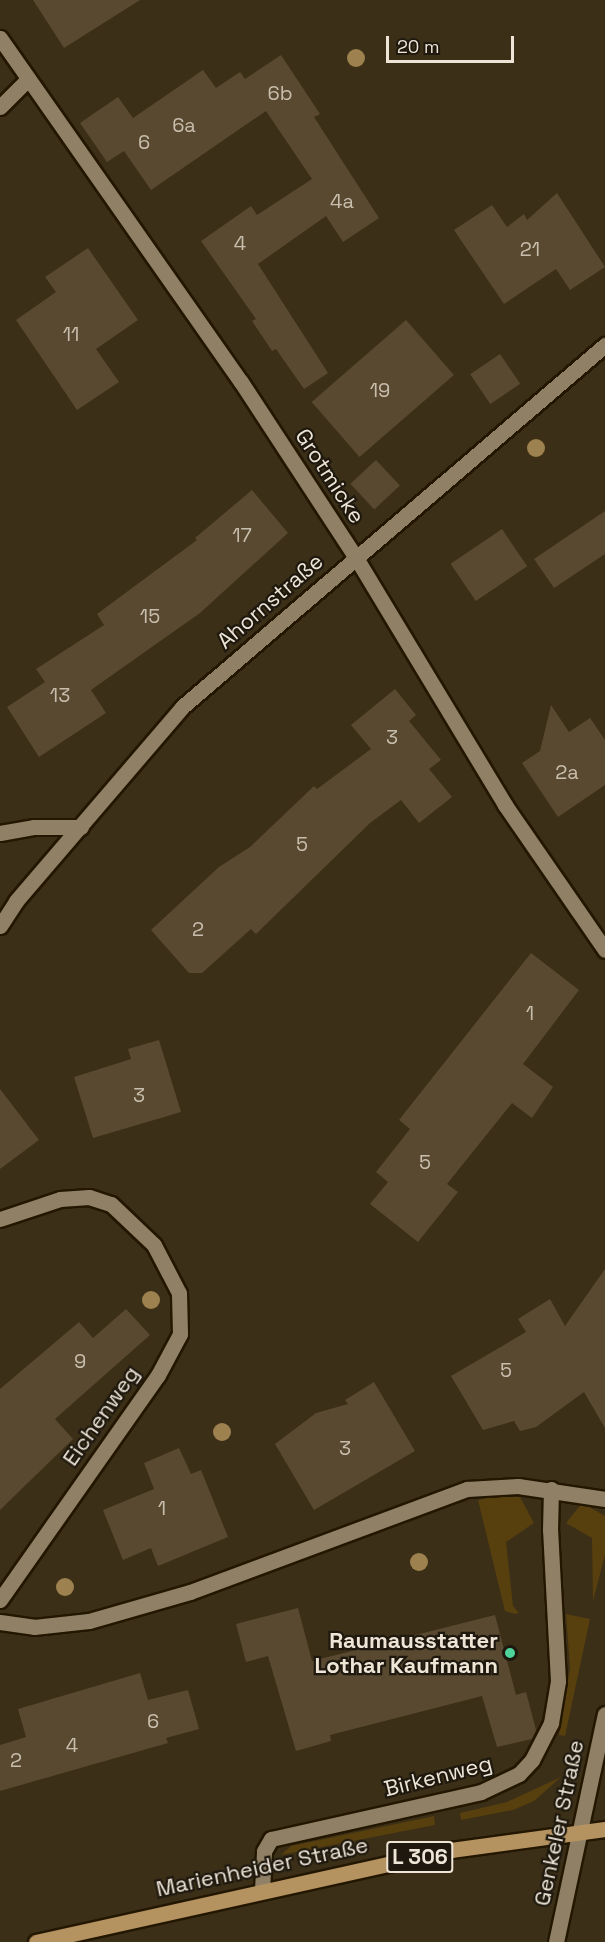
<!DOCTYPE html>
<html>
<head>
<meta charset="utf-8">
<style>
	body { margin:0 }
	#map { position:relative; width:605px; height:1942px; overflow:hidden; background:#3c2f17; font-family:"Space Grotesk",sans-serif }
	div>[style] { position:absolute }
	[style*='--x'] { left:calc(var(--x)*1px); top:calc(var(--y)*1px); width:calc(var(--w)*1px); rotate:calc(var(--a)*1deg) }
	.green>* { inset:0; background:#573f0e }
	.building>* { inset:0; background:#584930; transform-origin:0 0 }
	.roads { filter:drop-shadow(2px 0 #231701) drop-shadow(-2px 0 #231701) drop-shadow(0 2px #231701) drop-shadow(0 -2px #231701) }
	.street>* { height:15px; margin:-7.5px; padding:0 7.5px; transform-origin:7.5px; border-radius:7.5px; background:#908166 }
	.primary>* { height:15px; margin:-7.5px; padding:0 7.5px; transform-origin:7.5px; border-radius:7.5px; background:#b59361 }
	.trees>* { width:18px; height:18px; margin:-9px; border-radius:50%; background:#9d814f }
	.dots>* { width:16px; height:16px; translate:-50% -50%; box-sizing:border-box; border:3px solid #1e180e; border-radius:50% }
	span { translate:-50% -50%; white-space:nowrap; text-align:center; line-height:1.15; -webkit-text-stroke:4.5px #1e180e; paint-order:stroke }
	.number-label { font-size:20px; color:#c8bead }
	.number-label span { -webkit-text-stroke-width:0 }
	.shield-label span { padding:2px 4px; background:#1e180e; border:2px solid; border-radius:4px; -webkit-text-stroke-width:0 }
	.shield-label { font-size:21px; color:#eee5d7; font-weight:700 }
	.street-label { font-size:22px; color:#eee5d7 }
	.poi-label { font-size:22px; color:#eee5d7; font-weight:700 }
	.right { translate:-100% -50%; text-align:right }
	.scale { position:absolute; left:386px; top:36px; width:128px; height:27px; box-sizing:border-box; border:3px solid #eee5d7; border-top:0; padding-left:8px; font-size:18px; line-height:21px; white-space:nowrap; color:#eee5d7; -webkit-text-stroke:4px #1e180e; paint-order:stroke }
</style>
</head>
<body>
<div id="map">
	<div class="green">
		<i style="clip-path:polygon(497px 1496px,520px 1497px,534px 1523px,506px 1542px,513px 1606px,519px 1613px,515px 1614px,505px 1611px,478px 1500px)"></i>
		<i style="clip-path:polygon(582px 1503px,605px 1516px,605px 1555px,593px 1601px,592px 1538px,566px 1523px)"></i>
		<i style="clip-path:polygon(566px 1614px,590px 1619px,565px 1736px,559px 1735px,570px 1668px)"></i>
		<i style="clip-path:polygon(561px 1777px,534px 1801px,513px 1810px,461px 1820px,460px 1813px,507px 1802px)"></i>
		<i style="clip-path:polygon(434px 1816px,435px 1825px,281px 1855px,291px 1846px)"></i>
	</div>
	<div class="building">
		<i style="clip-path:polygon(33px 0,140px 0,64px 48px)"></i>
		<i style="clip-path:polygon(281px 55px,320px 114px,314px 117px,379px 218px,343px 242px,326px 216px,258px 264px,328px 373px,304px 389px,276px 349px,272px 351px,252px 321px,256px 319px,201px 241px,251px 206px,257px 215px,312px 179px,266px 111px,151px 190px,124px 151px,107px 162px,80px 123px,118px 97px,133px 118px,203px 70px,216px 88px,240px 72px,245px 79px)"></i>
		<i style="clip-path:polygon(557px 193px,605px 267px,570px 290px,556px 269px,504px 304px,454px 230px,492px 205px,507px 227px,524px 214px,527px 220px)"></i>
		<i style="clip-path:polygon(88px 248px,138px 320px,96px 349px,119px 382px,77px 410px,16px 320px,56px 292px,45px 277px)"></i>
		<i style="left:406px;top:320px;width:73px;height:125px;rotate:49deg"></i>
		<i style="left:500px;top:354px;width:36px;height:36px;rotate:56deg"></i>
		<i style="left:376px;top:460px;width:35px;height:35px;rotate:47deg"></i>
		<i style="clip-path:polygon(252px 490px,288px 533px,200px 613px,91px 690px,106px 713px,39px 757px,7px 707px,45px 682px,36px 669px,104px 625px,97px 614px,197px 540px,195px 538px)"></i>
		<i style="clip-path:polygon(605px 511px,605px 554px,554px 588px,534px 559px)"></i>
		<i style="left:502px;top:529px;width:45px;height:62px;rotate:56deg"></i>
		<i style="clip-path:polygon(395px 689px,416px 715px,409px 721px,441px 760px,429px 769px,452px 797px,419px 823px,401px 800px,370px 823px,256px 934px,251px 929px,202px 973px,189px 973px,151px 930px,219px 867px,250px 847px,314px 786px,317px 789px,371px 749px,351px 725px)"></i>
		<i style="clip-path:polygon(551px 705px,569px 732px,590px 718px,605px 740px,605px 785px,558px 817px,522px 763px,540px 751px)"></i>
		<i style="clip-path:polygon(531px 953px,579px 990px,523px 1064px,553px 1087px,532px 1118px,512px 1103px,447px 1184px,458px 1192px,418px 1242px,370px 1204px,388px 1182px,376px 1172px,410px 1129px,399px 1120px)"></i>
		<i style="clip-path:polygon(159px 1040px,181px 1112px,93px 1138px,74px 1077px,131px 1059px,128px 1049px)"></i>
		<i style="clip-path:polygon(0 1089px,39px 1140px,0 1169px)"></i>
		<i style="clip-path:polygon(605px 1269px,605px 1428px,584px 1392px,536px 1427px,520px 1431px,514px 1421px,483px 1430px,451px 1376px,526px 1332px,518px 1319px,550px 1299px,565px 1326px)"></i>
		<i style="clip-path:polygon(126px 1309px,150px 1335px,55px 1419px,73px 1439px,0 1510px,0 1389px,79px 1322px,93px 1338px)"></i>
		<i style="clip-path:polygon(374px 1382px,415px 1451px,314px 1510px,275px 1444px,316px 1413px,348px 1404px,345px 1400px)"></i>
		<i style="clip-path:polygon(179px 1448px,191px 1474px,201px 1470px,228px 1537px,158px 1566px,151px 1548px,123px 1560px,103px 1510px,154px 1489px,144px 1463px)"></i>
		<i style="clip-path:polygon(298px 1608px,312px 1661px,495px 1615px,516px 1695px,526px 1692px,536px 1730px,532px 1739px,497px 1747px,482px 1696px,330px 1735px,331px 1741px,296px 1751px,268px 1656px,246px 1662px,236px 1624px)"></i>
		<i style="clip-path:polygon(140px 1673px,148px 1700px,188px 1690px,199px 1729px,166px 1738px,168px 1743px,0 1791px,0 1745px,26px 1737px,18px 1709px)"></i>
	</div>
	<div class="roads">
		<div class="street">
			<i style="--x:0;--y:38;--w:420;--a:55"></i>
			<i style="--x:241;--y:382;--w:208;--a:56.8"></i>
			<i style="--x:355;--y:556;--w:291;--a:58.9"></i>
			<i style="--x:505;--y:805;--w:176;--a:55.4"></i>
			<i style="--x:0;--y:107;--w:40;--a:-45"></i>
			<i style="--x:0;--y:833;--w:35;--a:-10"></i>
			<i style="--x:34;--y:827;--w:47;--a:0"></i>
			<i style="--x:0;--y:926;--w:30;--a:-57"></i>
			<i style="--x:16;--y:901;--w:255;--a:-49.4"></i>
			<i style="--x:182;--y:707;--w:557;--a:-40.56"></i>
			<i style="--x:0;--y:1219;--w:63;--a:-18.4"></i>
			<i style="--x:60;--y:1199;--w:29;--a:-4"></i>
			<i style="--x:89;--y:1197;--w:23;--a:18"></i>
			<i style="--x:111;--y:1204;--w:59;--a:43.6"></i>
			<i style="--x:154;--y:1245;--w:54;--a:62.5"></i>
			<i style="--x:179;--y:1293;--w:41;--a:88.6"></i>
			<i style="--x:180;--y:1334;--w:47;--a:118.2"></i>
			<i style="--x:158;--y:1375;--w:275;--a:125.1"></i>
			<i style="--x:0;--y:1622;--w:34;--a:8"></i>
			<i style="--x:34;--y:1627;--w:55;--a:-6.2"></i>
			<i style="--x:89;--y:1621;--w:105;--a:-16"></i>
			<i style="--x:190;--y:1592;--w:296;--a:-20.4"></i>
			<i style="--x:467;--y:1489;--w:51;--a:-3.4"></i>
			<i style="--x:518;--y:1486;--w:88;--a:8.5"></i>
			<i style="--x:262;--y:1890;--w:39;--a:-87"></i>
			<i style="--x:264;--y:1851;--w:14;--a:-60"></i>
			<i style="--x:271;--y:1839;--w:215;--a:-12.6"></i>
			<i style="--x:481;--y:1792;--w:42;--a:-25.3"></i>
			<i style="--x:519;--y:1774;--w:19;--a:-47"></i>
			<i style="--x:532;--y:1760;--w:42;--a:-62.8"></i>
			<i style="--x:551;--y:1723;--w:43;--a:-80.5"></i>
			<i style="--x:558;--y:1681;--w:151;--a:-93"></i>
			<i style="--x:550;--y:1530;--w:41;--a:-88.6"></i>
			<i style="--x:556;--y:1942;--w:233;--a:-77.9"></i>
		</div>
		<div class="primary">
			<i style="--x:36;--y:1942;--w:425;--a:-12.5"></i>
			<i style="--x:451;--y:1850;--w:155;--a:-7.8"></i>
		</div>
	</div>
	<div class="trees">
		<i style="left:356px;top:58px"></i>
		<i style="left:536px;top:448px"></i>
		<i style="left:151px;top:1300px"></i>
		<i style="left:222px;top:1432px"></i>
		<i style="left:419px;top:1562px"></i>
		<i style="left:65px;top:1587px"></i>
	</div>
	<div class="dots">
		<i style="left:510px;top:1653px;background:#4ed39a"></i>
	</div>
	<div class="number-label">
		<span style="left:280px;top:93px">6b</span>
		<span style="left:184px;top:125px">6a</span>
		<span style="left:144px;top:142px">6</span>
		<span style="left:342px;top:201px">4a</span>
		<span style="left:240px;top:243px">4</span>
		<span style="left:530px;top:249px">21</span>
		<span style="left:71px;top:334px">11</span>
		<span style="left:380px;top:390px">19</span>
		<span style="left:242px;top:535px">17</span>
		<span style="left:150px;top:616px">15</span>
		<span style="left:60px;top:695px">13</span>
		<span style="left:392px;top:737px">3</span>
		<span style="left:567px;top:772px">2a</span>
		<span style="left:302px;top:844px">5</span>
		<span style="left:198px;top:929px">2</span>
		<span style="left:530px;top:1013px">1</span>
		<span style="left:139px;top:1095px">3</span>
		<span style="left:425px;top:1162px">5</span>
		<span style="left:80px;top:1361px">9</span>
		<span style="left:506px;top:1370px">5</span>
		<span style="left:345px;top:1448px">3</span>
		<span style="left:162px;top:1508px">1</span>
		<span style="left:153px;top:1721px">6</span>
		<span style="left:72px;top:1745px">4</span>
		<span style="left:16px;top:1760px">2</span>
	</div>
	<div class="shield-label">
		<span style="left:420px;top:1857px">L 306</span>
	</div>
	<div class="street-label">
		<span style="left:330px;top:476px;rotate:57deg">Grotmicke</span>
		<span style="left:270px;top:601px;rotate:-41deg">Ahornstraße</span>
		<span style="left:101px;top:1416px;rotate:-55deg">Eichenweg</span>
		<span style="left:438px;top:1776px;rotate:-14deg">Birkenweg</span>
		<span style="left:559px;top:1823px;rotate:-78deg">Genkeler Straße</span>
		<span style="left:262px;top:1867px;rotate:-12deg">Marienheider Straße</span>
	</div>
	<div class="poi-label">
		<span class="right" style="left:498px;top:1653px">Raumausstatter<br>Lothar Kaufmann</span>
	</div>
	<div class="scale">20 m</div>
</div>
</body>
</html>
